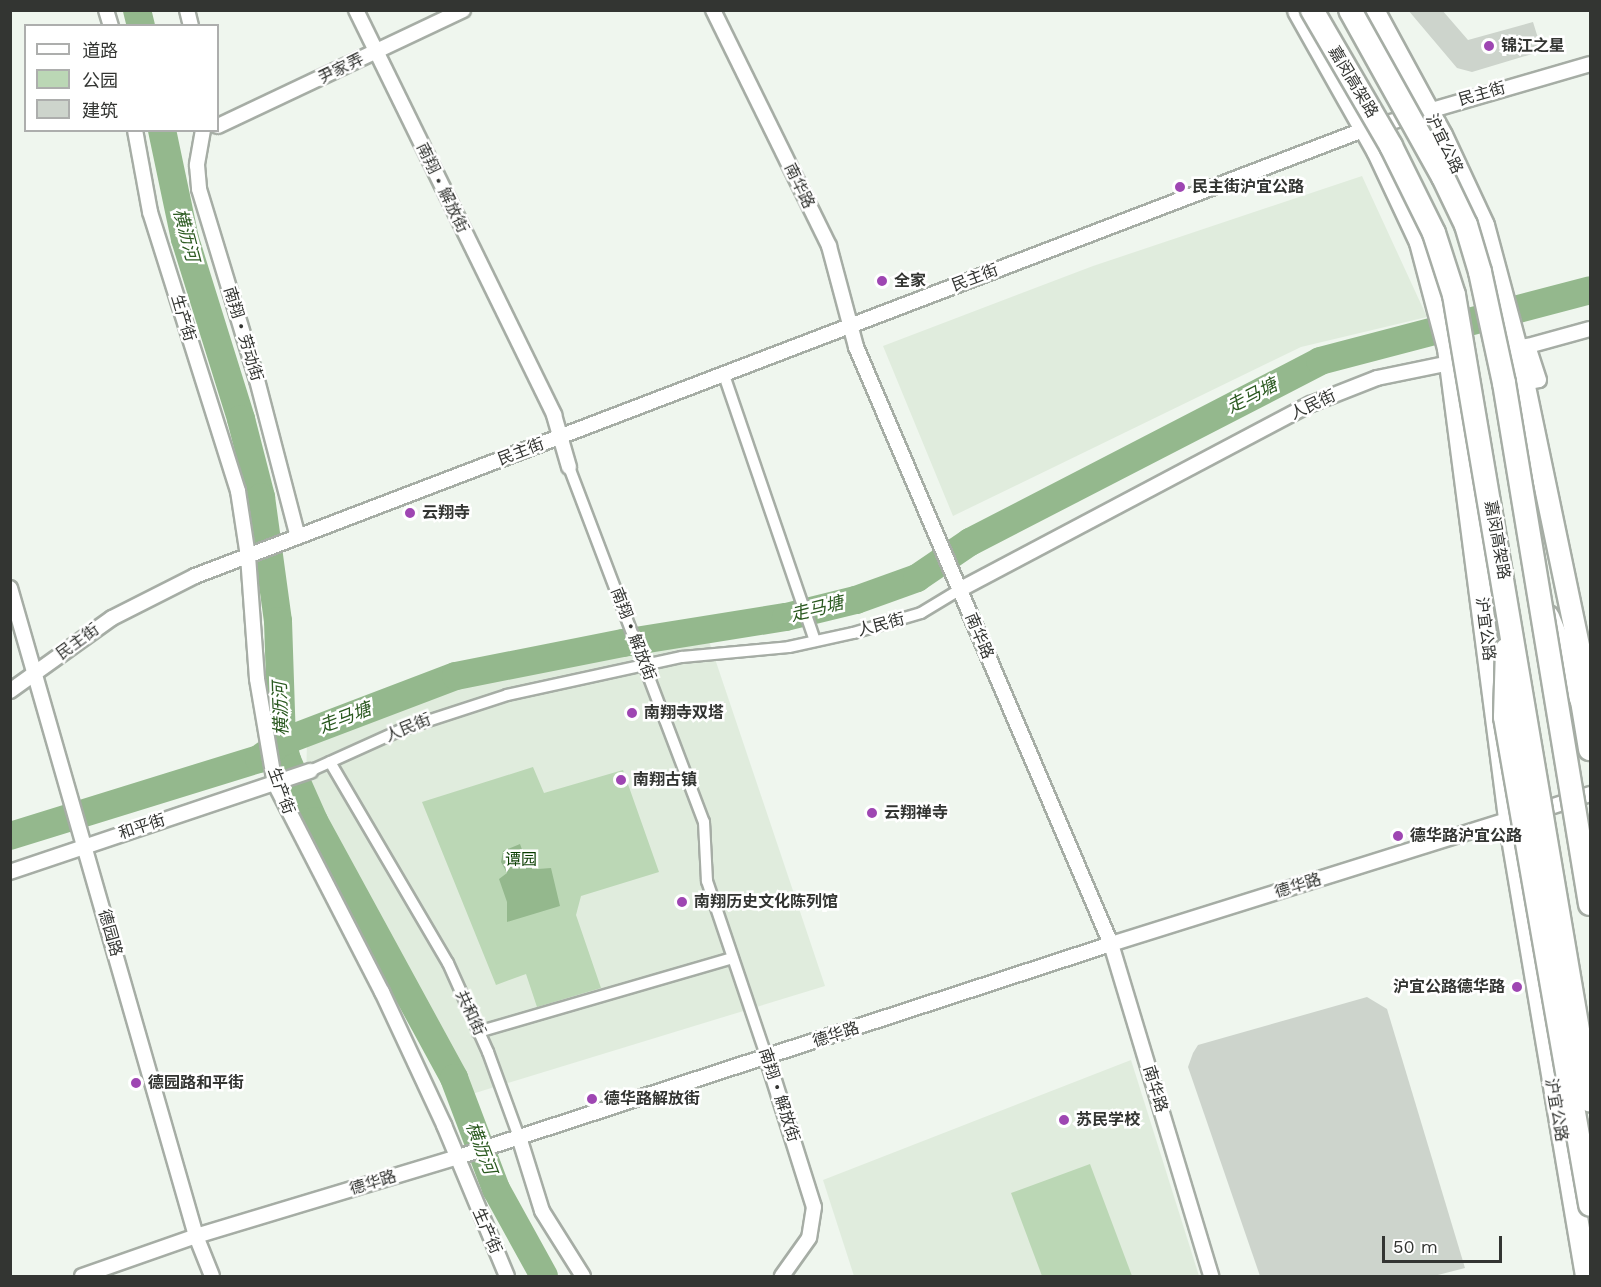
<!DOCTYPE html>
<html>
<head>
<meta charset="utf-8">
<style>
	body { margin:0 }
	#map { position:relative; width:1601px; height:1287px; overflow:hidden; background:#eff6ee; font-family:"Work Sans","Noto Sans SC",sans-serif }
	div>[style] { position:absolute }
	[style*='--x'] { left:calc(var(--x)*1px); top:calc(var(--y)*1px); width:calc(var(--w)*1px); rotate:calc(var(--a)*1deg) }
	.built>* { inset:0; background:#e0ecdd }
	.green>* { inset:0; background:#bbd7b5 }
	.water>* { inset:0; background:#94b88d }
	.river>* { height:28px; margin:-14px; padding:0 14px; transform-origin:14px; border-radius:14px; background:#94b88d }
	.building>* { inset:0; background:#cdd4cc }
	.roads { filter:drop-shadow(2px 0 #a6ada5) drop-shadow(-2px 0 #a6ada5) drop-shadow(0 2px #a6ada5) drop-shadow(0 -2px #a6ada5) }
	.pedestrian>* { height:10px; margin:-5px; padding:0 5px; transform-origin:5px; border-radius:5px; background:#fff }
	.minor>* { height:14px; margin:-7px; padding:0 7px; transform-origin:7px; border-radius:7px; background:#fff }
	.primary>* { height:21px; margin:-10.5px; padding:0 10.5px; transform-origin:10.5px; border-radius:10.5px; background:#fff }
	.trunk>* { height:22px; margin:-11px; padding:0 11px; transform-origin:11px; border-radius:11px; background:#fff }
	.bridges { filter:drop-shadow(2px 0 #a6ada5) drop-shadow(-2px 0 #a6ada5) drop-shadow(0 2px #a6ada5) drop-shadow(0 -2px #a6ada5) }
	.trunk-bridge>* { height:22px; margin:-11px; padding:0 11px; transform-origin:11px; border-radius:11px; background:#fff }
	.dots>* { width:16px; height:16px; translate:-50% -50%; box-sizing:border-box; border:3px solid #fff; border-radius:50% }
	span { translate:-50% -50%; white-space:nowrap; text-align:center; line-height:1.15; -webkit-text-stroke:5px #fff; paint-order:stroke }
	.poi-label { font-size:16px; color:#333532; font-weight:700 }
	.left { translate:0 -50%; text-align:left }
	.right { translate:-100% -50%; text-align:right }
	.street-label { font-size:16px; color:#333532 }
	.park-label { font-size:16px; color:#093c00 }
	.water-label { font-size:18px; color:#2a591f; font-style:italic }
	.frame { position:absolute; inset:0; border:12px solid #333532; pointer-events:none }
	.legend { position:absolute; left:24px; top:24px; width:195px; height:108px; box-sizing:border-box; background:#fff; border:2px solid #adaead; margin:0; padding:8px 10px; list-style:none; font-size:18px; color:#333532 }
	.legend li { display:flex; align-items:center; gap:12px; height:30px }
	.legend b { width:30px; border:2px solid #adaead }
	.scale { position:absolute; left:1382px; top:1236px; width:120px; height:27px; box-sizing:border-box; border:3px solid #333532; border-top:0; padding-left:8px; font-size:18px; line-height:21px; white-space:nowrap; color:#333532; -webkit-text-stroke:4px #fff; paint-order:stroke }
</style>
</head>
<body>
<div id="map">
	<div class="built">
		<i style="clip-path:polygon(1362px 176px,1427px 317px,1301px 347px,953px 516px,883px 346px,1093px 266px)"></i>
		<i style="clip-path:polygon(708px 638px,825px 986px,472px 1094px,306px 781px,307px 743px,367px 698px)"></i>
		<i style="clip-path:polygon(1131px 1060px,1199px 1276px,854px 1276px,823px 1180px)"></i>
	</div>
	<div class="green">
		<i style="clip-path:polygon(533px 767px,544px 793px,623px 770px,659px 872px,581px 896px,576px 915px,601px 988px,537px 1007px,526px 974px,496px 985px,422px 802px)"></i>
		<i style="clip-path:polygon(1090px 1164px,1132px 1276px,1042px 1276px,1011px 1193px)"></i>
	</div>
	<div class="water">
		<i style="clip-path:polygon(520px 844px,525px 858px,538px 869px,551px 868px,560px 906px,507px 922px,507px 902px,499px 879px,507px 873px,501px 862px,503px 851px)"></i>
	</div>
	<div class="river">
		<i style="--x:137;--y:10;--w:16;--a:76"></i>
		<i style="--x:162;--y:130;--w:111;--a:78.1"></i>
		<i style="--x:185;--y:239;--w:189;--a:72.7"></i>
		<i style="--x:241;--y:419;--w:81;--a:75.6"></i>
		<i style="--x:261;--y:497;--w:125;--a:82.2"></i>
		<i style="--x:278;--y:621;--w:121;--a:88.1"></i>
		<i style="--x:282;--y:742;--w:19;--a:74"></i>
		<i style="--x:287;--y:760;--w:67;--a:66.1"></i>
		<i style="--x:314;--y:821;--w:293;--a:61.4"></i>
		<i style="--x:454;--y:1078;--w:119;--a:69.3"></i>
		<i style="--x:496;--y:1189;--w:99;--a:61.1"></i>
		<i style="--x:10;--y:836;--w:261;--a:-17.2"></i>
		<i style="--x:259;--y:759;--w:29;--a:-36"></i>
		<i style="--x:282;--y:742;--w:186;--a:-20.8"></i>
		<i style="--x:456;--y:676;--w:170;--a:-11.2"></i>
		<i style="--x:623;--y:643;--w:165;--a:-9.1"></i>
		<i style="--x:786;--y:617;--w:72;--a:-13.7"></i>
		<i style="--x:856;--y:600;--w:65;--a:-19.8"></i>
		<i style="--x:917;--y:578;--w:64;--a:-34.2"></i>
		<i style="--x:970;--y:542;--w:394;--a:-27.3"></i>
		<i style="--x:1320;--y:361;--w:279;--a:-14.7"></i>
	</div>
	<div class="building">
		<i style="clip-path:polygon(1408px 10px,1442px 10px,1468px 40px,1533px 22px,1542px 51px,1472px 72px,1457px 68px)"></i>
		<i style="clip-path:polygon(1367px 997px,1387px 1009px,1465px 1268px,1434px 1276px,1260px 1276px,1188px 1067px,1193px 1053px,1198px 1045px)"></i>
	</div>
	<div class="roads">
		<div class="pedestrian">
			<i style="--x:724;--y:375;--w:281;--a:71.1"></i>
			<i style="--x:569;--y:467;--w:380;--a:69.2"></i>
			<i style="--x:704;--y:822;--w:59;--a:87.1"></i>
			<i style="--x:707;--y:881;--w:187;--a:71.3"></i>
			<i style="--x:330;--y:762;--w:233;--a:59.6"></i>
			<i style="--x:448;--y:963;--w:98;--a:65.8"></i>
			<i style="--x:488;--y:1052;--w:90;--a:70"></i>
			<i style="--x:310;--y:771;--w:102;--a:-24.3"></i>
			<i style="--x:403;--y:729;--w:109;--a:-18.1"></i>
			<i style="--x:507;--y:695;--w:179;--a:-12.3"></i>
			<i style="--x:682;--y:657;--w:107;--a:-5.3"></i>
			<i style="--x:789;--y:647;--w:66;--a:-12.3"></i>
			<i style="--x:853;--y:633;--w:71;--a:-16.4"></i>
			<i style="--x:921;--y:613;--w:44;--a:-31.2"></i>
			<i style="--x:478;--y:1032;--w:265;--a:-16.2"></i>
		</div>
		<div class="minor">
			<i style="--x:106;--y:10;--w:17;--a:73"></i>
			<i style="--x:187;--y:10;--w:16;--a:76"></i>
			<i style="--x:356;--y:10;--w:451;--a:63.9"></i>
			<i style="--x:554;--y:415;--w:54;--a:73.9"></i>
			<i style="--x:713;--y:10;--w:263;--a:63.8"></i>
			<i style="--x:829;--y:246;--w:105;--a:75"></i>
			<i style="--x:856;--y:347;--w:649;--a:66.87"></i>
			<i style="--x:1111;--y:944;--w:347;--a:73.2"></i>
			<i style="--x:218;--y:126;--w:271;--a:-25.3"></i>
			<i style="--x:135;--y:130;--w:83;--a:79.6"></i>
			<i style="--x:150;--y:212;--w:293;--a:72.5"></i>
			<i style="--x:238;--y:491;--w:66;--a:81.3"></i>
			<i style="--x:248;--y:556;--w:123;--a:85.8"></i>
			<i style="--x:257;--y:679;--w:107;--a:80.3"></i>
			<i style="--x:275;--y:784;--w:234;--a:62.8"></i>
			<i style="--x:382;--y:992;--w:147;--a:65"></i>
			<i style="--x:444;--y:1125;--w:164;--a:67.4"></i>
			<i style="--x:203;--y:130;--w:36;--a:100"></i>
			<i style="--x:197;--y:165;--w:24;--a:85"></i>
			<i style="--x:199;--y:189;--w:200;--a:73.1"></i>
			<i style="--x:257;--y:380;--w:162;--a:75.4"></i>
			<i style="--x:1524;--y:383;--w:15;--a:-11"></i>
			<i style="--x:1539;--y:380;--w:36;--a:-108"></i>
			<i style="--x:1528;--y:346;--w:64;--a:-15.3"></i>
			<i style="--x:10;--y:588;--w:674;--a:73.98"></i>
			<i style="--x:196;--y:1236;--w:43;--a:68.2"></i>
			<i style="--x:959;--y:590;--w:398;--a:-27.9"></i>
			<i style="--x:1311;--y:404;--w:71;--a:-21.5"></i>
			<i style="--x:1377;--y:378;--w:75;--a:-11.6"></i>
			<i style="--x:10;--y:691;--w:125;--a:-35.6"></i>
			<i style="--x:112;--y:618;--w:93;--a:-26.8"></i>
			<i style="--x:195;--y:576;--w:1250;--a:-20.9"></i>
			<i style="--x:1363;--y:130;--w:236;--a:-16.2"></i>
			<i style="--x:1535;--y:812;--w:58;--a:-18.1"></i>
			<i style="--x:10;--y:872;--w:317;--a:-18.6"></i>
			<i style="--x:767;--y:1058;--w:156;--a:72.5"></i>
			<i style="--x:814;--y:1207;--w:31;--a:99"></i>
			<i style="--x:809;--y:1238;--w:47;--a:125.4"></i>
			<i style="--x:519;--y:1137;--w:77;--a:72.7"></i>
			<i style="--x:542;--y:1211;--w:77;--a:57.8"></i>
			<i style="--x:82;--y:1276;--w:121;--a:-19.3"></i>
			<i style="--x:196;--y:1236;--w:270;--a:-16.8"></i>
			<i style="--x:455;--y:1158;--w:690;--a:-18.07"></i>
			<i style="--x:1111;--y:944;--w:425;--a:-17.4"></i>
		</div>
		<div class="primary">
			<i style="--x:1298;--y:10;--w:161;--a:60.6"></i>
			<i style="--x:1377;--y:150;--w:102;--a:64.9"></i>
			<i style="--x:1420;--y:242;--w:110;--a:75.2"></i>
			<i style="--x:1448;--y:348;--w:476;--a:82.6"></i>
			<i style="--x:1509;--y:820;--w:462;--a:80.4"></i>
			<i style="--x:1373;--y:10;--w:142;--a:61.5"></i>
			<i style="--x:1441;--y:135;--w:99;--a:65"></i>
			<i style="--x:1483;--y:225;--w:127;--a:75"></i>
			<i style="--x:1516;--y:348;--w:363;--a:78.2"></i>
		</div>
		<div class="trunk">
			<i style="--x:1548;--y:617;--w:91;--a:68"></i>
			<i style="--x:1582;--y:701;--w:49;--a:80.5"></i>
		</div>
	</div>
	<div class="bridges">
		<div class="trunk-bridge">
			<i style="--x:1312;--y:10;--w:157;--a:59.8"></i>
			<i style="--x:1391;--y:146;--w:97;--a:63.7"></i>
			<i style="--x:1434;--y:233;--w:65;--a:72.1"></i>
			<i style="--x:1454;--y:295;--w:817;--a:80.42"></i>
			<i style="--x:1350;--y:10;--w:191;--a:60.9"></i>
			<i style="--x:1443;--y:177;--w:53;--a:64.4"></i>
			<i style="--x:1466;--y:225;--w:49;--a:73.4"></i>
			<i style="--x:1480;--y:272;--w:114;--a:77.8"></i>
			<i style="--x:1504;--y:383;--w:528;--a:80.63"></i>
			<i style="--x:1507;--y:649;--w:68;--a:91.7"></i>
			<i style="--x:1505;--y:717;--w:495;--a:80.1"></i>
		</div>
	</div>
	<div class="dots">
		<i style="left:1489px;top:46px;background:#9e46b2"></i>
		<i style="left:1180px;top:187px;background:#9e46b2"></i>
		<i style="left:882px;top:281px;background:#9e46b2"></i>
		<i style="left:410px;top:513px;background:#9e46b2"></i>
		<i style="left:632px;top:713px;background:#9e46b2"></i>
		<i style="left:621px;top:780px;background:#9e46b2"></i>
		<i style="left:872px;top:813px;background:#9e46b2"></i>
		<i style="left:1398px;top:836px;background:#9e46b2"></i>
		<i style="left:682px;top:902px;background:#9e46b2"></i>
		<i style="left:1517px;top:987px;background:#9e46b2"></i>
		<i style="left:136px;top:1083px;background:#9e46b2"></i>
		<i style="left:592px;top:1099px;background:#9e46b2"></i>
		<i style="left:1064px;top:1120px;background:#9e46b2"></i>
	</div>
	<div class="poi-label">
		<span class="left" style="left:1501px;top:46px">锦江之星</span>
		<span class="left" style="left:1192px;top:187px">民主街沪宜公路</span>
		<span class="left" style="left:894px;top:281px">全家</span>
		<span class="left" style="left:422px;top:513px">云翔寺</span>
		<span class="left" style="left:644px;top:713px">南翔寺双塔</span>
		<span class="left" style="left:633px;top:780px">南翔古镇</span>
		<span class="left" style="left:884px;top:813px">云翔禅寺</span>
		<span class="left" style="left:1410px;top:836px">德华路沪宜公路</span>
		<span class="left" style="left:694px;top:902px">南翔历史文化陈列馆</span>
		<span class="right" style="left:1505px;top:987px">沪宜公路德华路</span>
		<span class="left" style="left:148px;top:1083px">德园路和平街</span>
		<span class="left" style="left:604px;top:1099px">德华路解放街</span>
		<span class="left" style="left:1076px;top:1120px">苏民学校</span>
	</div>
	<div class="street-label">
		<span style="left:341px;top:69px;rotate:-26deg">尹家弄</span>
		<span style="left:1353px;top:82px;rotate:59deg">嘉闵高架路</span>
		<span style="left:1482px;top:94px;rotate:-16deg">民主街</span>
		<span style="left:1444px;top:144px;rotate:64deg">沪宜公路</span>
		<span style="left:799px;top:186px;rotate:64deg">南华路</span>
		<span style="left:442px;top:188px;rotate:64deg">南翔 • 解放街</span>
		<span style="left:975px;top:278px;rotate:-21deg">民主街</span>
		<span style="left:183px;top:318px;rotate:73deg">生产街</span>
		<span style="left:243px;top:334px;rotate:73deg">南翔 • 劳动街</span>
		<span style="left:1313px;top:405px;rotate:-25deg">人民街</span>
		<span style="left:521px;top:452px;rotate:-21deg">民主街</span>
		<span style="left:1497px;top:540px;rotate:80deg">嘉闵高架路</span>
		<span style="left:881px;top:625px;rotate:-15deg">人民街</span>
		<span style="left:1485px;top:629px;rotate:83deg">沪宜公路</span>
		<span style="left:633px;top:634px;rotate:69deg">南翔 • 解放街</span>
		<span style="left:979px;top:636px;rotate:67deg">南华路</span>
		<span style="left:78px;top:642px;rotate:-36deg">民主街</span>
		<span style="left:408px;top:728px;rotate:-22deg">人民街</span>
		<span style="left:281px;top:791px;rotate:70deg">生产街</span>
		<span style="left:142px;top:827px;rotate:-18deg">和平街</span>
		<span style="left:1298px;top:886px;rotate:-17deg">德华路</span>
		<span style="left:110px;top:933px;rotate:74deg">德园路</span>
		<span style="left:470px;top:1013px;rotate:65deg">共和街</span>
		<span style="left:836px;top:1035px;rotate:-18deg">德华路</span>
		<span style="left:1155px;top:1089px;rotate:73deg">南华路</span>
		<span style="left:779px;top:1095px;rotate:72deg">南翔 • 解放街</span>
		<span style="left:1556px;top:1110px;rotate:80deg">沪宜公路</span>
		<span style="left:373px;top:1183px;rotate:-17deg">德华路</span>
		<span style="left:487px;top:1231px;rotate:66deg">生产街</span>
	</div>
	<div class="park-label">
		<span style="left:521px;top:860px">谭园</span>
	</div>
	<div class="water-label">
		<span style="left:186px;top:235px;rotate:75deg">横沥河</span>
		<span style="left:1252px;top:396px;rotate:-27deg">走马塘</span>
		<span style="left:817px;top:609px;rotate:-14deg">走马塘</span>
		<span style="left:281px;top:709px;rotate:-92deg">横沥河</span>
		<span style="left:345px;top:718px;rotate:-21deg">走马塘</span>
		<span style="left:481px;top:1148px;rotate:69deg">横沥河</span>
	</div>
	<div class="frame"></div>
	<ul class="legend">
	<li><b style="height:8px;background:#fff"></b>道路</li>
	<li><b style="height:16px;background:#bbd7b5"></b>公园</li>
	<li><b style="height:16px;background:#cdd4cc"></b>建筑</li>
	</ul>
	<div class="scale">50 m</div>
</div>
</body>
</html>
